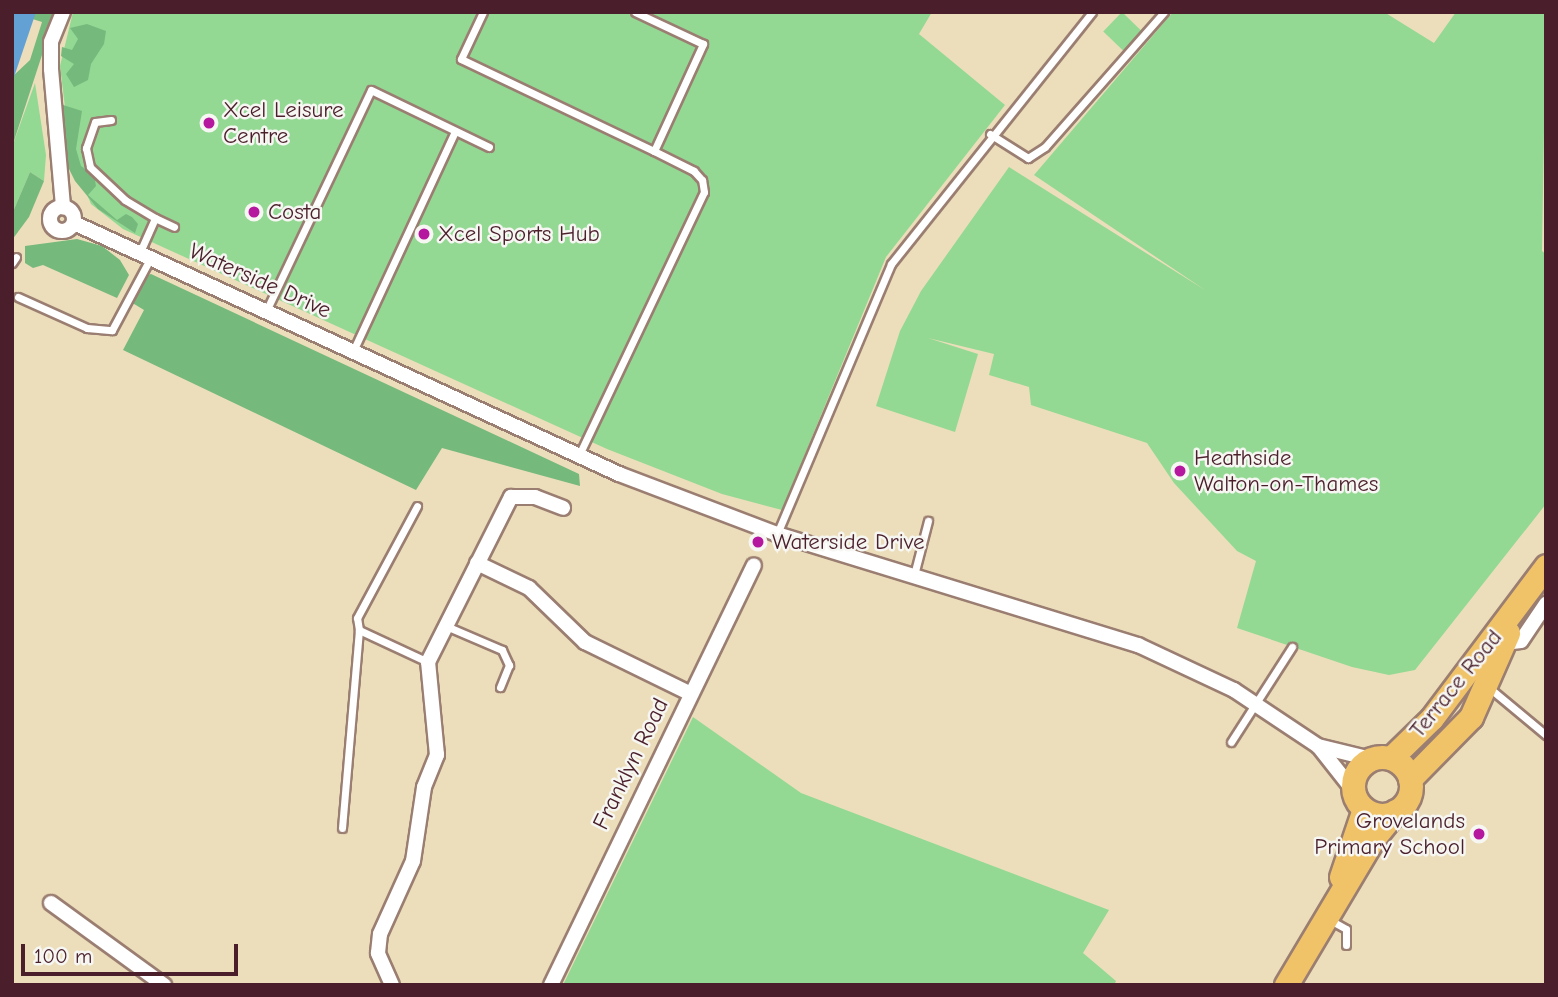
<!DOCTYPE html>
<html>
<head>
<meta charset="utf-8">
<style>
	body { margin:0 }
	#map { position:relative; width:1558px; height:997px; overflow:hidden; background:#ecdeba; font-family:"Comic Neue",sans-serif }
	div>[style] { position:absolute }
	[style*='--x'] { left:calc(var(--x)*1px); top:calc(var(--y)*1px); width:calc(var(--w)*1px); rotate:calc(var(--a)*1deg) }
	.green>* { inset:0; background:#93d993; transform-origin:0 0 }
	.forest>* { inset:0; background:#76b97d }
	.water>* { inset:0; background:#63a1d5 }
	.roads { filter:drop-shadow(2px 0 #9b7e72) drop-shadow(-2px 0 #9b7e72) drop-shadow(0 2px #9b7e72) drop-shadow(0 -2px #9b7e72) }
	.lane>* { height:7px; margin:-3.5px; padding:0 3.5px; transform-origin:3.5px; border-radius:3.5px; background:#fff }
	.street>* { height:14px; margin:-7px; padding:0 7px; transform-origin:7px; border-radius:7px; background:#fff }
	.street>.ring { margin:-7px; padding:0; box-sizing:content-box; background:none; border:14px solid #fff; border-radius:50% }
	.primary>* { height:23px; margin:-11.5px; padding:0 11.5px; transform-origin:11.5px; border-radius:11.5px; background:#f1c369 }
	.primary>.ring { margin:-11.5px; padding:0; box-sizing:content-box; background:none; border:23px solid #f1c369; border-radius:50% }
	.dots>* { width:19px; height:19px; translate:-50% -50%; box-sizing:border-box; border:4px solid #f6f6f2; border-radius:50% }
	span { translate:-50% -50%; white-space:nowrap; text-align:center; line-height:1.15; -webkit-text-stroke:5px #f6f6f2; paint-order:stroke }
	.poi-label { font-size:23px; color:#4a1f2b }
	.left { translate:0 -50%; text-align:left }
	.right { translate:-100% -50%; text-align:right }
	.street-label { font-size:23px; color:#4a1f2b }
	.frame { position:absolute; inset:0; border:14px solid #4a1f2b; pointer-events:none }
	.scale { position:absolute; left:21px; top:944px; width:217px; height:32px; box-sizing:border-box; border:4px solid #4a1f2b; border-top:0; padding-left:9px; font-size:21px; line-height:24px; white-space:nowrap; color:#4a1f2b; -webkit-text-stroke:5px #f6f6f2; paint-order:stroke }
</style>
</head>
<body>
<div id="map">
	<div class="green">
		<i style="clip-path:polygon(73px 12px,932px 12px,919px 34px,1005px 105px,886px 257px,782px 510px,722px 494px,607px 449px,123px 229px,91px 204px,71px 157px,60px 66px)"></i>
		<i style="left:1122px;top:12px;width:29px;height:27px;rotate:44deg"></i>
		<i style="clip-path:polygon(1173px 12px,1384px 12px,1434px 43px,1456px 12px,1546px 12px,1542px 251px,1546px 254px,1546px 504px,1415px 670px,1389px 675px,1352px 667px,1237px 628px,1256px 561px,1237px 551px,1174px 483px,1147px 443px,1031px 405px,1029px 387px,989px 375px,994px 354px,928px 338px,978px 354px,955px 432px,876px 406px,900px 331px,921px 291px,1009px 167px,1205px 290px,1034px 175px)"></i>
		<i style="clip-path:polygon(35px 83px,46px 155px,44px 181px,30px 172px,12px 214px,12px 147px)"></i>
		<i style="clip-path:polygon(693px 717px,801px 793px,1109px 910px,1083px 953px,1116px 981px,1114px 985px,563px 985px)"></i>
	</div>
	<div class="forest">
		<i style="clip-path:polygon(25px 12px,56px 12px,12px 147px,12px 77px,30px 60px,42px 22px,23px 16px)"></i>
		<i style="clip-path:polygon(87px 24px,106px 31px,104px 44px,91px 64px,88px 80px,74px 87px,66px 74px,74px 64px,61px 56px,62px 47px,72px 50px,78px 39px,70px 28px)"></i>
		<i style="clip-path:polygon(60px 104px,82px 111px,76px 149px,81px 166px,94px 175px,96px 186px,88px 195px,117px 220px,126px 214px,132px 217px,138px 224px,135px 233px,98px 209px,75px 181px,62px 155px)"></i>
		<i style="clip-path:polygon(30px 172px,44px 181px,29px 217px,12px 240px,12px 214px)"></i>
		<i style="clip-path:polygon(77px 239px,102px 246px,120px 260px,129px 275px,117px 298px,43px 265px,33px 268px,25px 263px,25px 246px)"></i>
		<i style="clip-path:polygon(151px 274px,579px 474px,580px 486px,442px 448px,416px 490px,123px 350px,144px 310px,126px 299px,138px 278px)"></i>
	</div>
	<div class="water">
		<i style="clip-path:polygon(12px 12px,36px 12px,12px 83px)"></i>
	</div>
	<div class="roads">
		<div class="lane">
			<i style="--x:483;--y:12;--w:52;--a:115.1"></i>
			<i style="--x:461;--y:59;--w:214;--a:25.5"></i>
			<i style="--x:654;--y:151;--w:118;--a:-65.4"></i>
			<i style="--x:703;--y:44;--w:75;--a:-154.8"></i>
			<i style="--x:111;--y:120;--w:16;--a:173"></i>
			<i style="--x:95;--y:122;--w:28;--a:109"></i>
			<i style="--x:86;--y:148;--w:19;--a:78"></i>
			<i style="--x:90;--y:167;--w:48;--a:43.3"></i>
			<i style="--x:125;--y:200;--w:35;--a:31"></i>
			<i style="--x:990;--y:134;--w:45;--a:32.3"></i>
			<i style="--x:1028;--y:158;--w:20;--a:-33"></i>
			<i style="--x:1045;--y:147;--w:180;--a:-48.6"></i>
			<i style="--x:140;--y:252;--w:37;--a:-66"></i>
			<i style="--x:155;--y:218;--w:21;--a:25"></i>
			<i style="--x:12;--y:263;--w:7;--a:-56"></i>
			<i style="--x:18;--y:297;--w:76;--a:24.2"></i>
			<i style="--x:87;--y:328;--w:25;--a:5"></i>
			<i style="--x:112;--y:330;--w:83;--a:-61.9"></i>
			<i style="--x:267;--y:309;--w:242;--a:-64.6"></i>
			<i style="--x:371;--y:90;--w:131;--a:25.8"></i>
			<i style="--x:354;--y:349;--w:240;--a:-65.1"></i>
			<i style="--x:579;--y:455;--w:291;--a:-64.6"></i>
			<i style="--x:704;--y:192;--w:12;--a:-99"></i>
			<i style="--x:702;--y:180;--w:12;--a:-132"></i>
			<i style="--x:694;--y:171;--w:45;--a:-153.4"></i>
			<i style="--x:777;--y:534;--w:293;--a:-67.1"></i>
			<i style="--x:891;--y:264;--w:322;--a:-51.4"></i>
			<i style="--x:914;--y:575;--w:56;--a:-75.5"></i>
			<i style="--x:446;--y:626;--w:61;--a:23.2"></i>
			<i style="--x:502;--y:650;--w:17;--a:65"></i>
			<i style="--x:509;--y:665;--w:24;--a:112"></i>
			<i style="--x:359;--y:630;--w:12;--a:-99"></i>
			<i style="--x:357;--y:618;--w:127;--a:-61.8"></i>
			<i style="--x:1487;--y:686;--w:77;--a:39.7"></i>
			<i style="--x:1231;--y:742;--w:113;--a:-57.3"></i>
			<i style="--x:342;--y:828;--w:199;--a:-85.1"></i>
			<i style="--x:359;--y:630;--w:76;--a:24.9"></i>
			<i style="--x:1330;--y:920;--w:18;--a:29"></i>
			<i style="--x:1346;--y:929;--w:16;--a:90"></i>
		</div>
		<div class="street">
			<i style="--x:63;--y:12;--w:32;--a:112"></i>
			<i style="--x:51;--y:42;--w:27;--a:90"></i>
			<i style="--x:51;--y:69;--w:139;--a:85"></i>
			<i class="ring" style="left:50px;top:207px;width:10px;height:10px"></i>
			<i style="--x:74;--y:223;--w:600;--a:24.73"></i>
			<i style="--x:619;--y:474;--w:169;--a:20.8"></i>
			<i style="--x:777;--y:534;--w:378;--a:17.1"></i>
			<i style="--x:1138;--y:645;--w:106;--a:25.1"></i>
			<i style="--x:1234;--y:690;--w:101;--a:33.7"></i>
			<i style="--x:1318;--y:746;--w:55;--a:13.8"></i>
			<i style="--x:477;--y:563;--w:58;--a:25.7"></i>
			<i style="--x:529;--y:588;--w:78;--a:44"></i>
			<i style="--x:585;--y:642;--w:118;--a:26.1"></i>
			<i style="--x:1504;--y:643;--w:17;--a:-7"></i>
			<i style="--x:1521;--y:641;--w:45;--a:-56"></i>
			<i style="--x:1319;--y:747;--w:55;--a:51.7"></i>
			<i style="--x:51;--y:903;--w:140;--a:36"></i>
			<i style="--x:392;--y:985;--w:35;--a:-114"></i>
			<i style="--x:378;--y:953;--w:19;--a:-84"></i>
			<i style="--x:380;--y:934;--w:80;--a:-65.7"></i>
			<i style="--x:413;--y:861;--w:75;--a:-81.5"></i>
			<i style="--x:424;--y:787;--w:35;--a:-68"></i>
			<i style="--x:437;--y:755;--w:93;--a:-95.5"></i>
			<i style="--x:428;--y:662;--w:185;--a:-63.3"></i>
			<i style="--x:511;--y:497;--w:24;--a:0"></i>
			<i style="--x:535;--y:497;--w:30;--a:21"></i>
			<i style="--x:551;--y:985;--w:466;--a:-64.2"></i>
		</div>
		<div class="primary">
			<i class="ring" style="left:1353px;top:757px;width:35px;height:35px"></i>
			<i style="--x:1391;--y:758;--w:57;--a:-44.3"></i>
			<i style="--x:1432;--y:718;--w:190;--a:-53.1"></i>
			<i style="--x:1410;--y:779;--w:87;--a:-45.5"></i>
			<i style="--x:1471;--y:717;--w:92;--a:-66.2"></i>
			<i style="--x:1341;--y:877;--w:72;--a:-71.3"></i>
			<i style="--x:1286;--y:985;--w:170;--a:-59.2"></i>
			<i style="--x:1373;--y:839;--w:36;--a:-51"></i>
		</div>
	</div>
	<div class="dots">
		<i style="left:209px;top:123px;background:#b5179e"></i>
		<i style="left:254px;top:212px;background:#b5179e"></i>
		<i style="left:424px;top:234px;background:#b5179e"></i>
		<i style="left:1180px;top:471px;background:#b5179e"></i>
		<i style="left:758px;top:542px;background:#b5179e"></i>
		<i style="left:1479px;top:834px;background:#b5179e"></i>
	</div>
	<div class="poi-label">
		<span class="left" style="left:223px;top:123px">Xcel Leisure<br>Centre</span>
		<span class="left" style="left:268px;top:212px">Costa</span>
		<span class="left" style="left:438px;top:234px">Xcel Sports Hub</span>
		<span class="left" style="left:1194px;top:471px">Heathside<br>Walton-on-Thames</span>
		<span class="left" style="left:772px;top:542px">Waterside Drive</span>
		<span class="right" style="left:1465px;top:834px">Grovelands<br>Primary School</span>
	</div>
	<div class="street-label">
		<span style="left:260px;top:281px;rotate:24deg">Waterside Drive</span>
		<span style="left:1456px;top:684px;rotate:-51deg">Terrace Road</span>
		<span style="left:631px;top:764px;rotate:-64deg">Franklyn Road</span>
	</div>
	<div class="frame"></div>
	<div class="scale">100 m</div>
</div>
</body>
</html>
